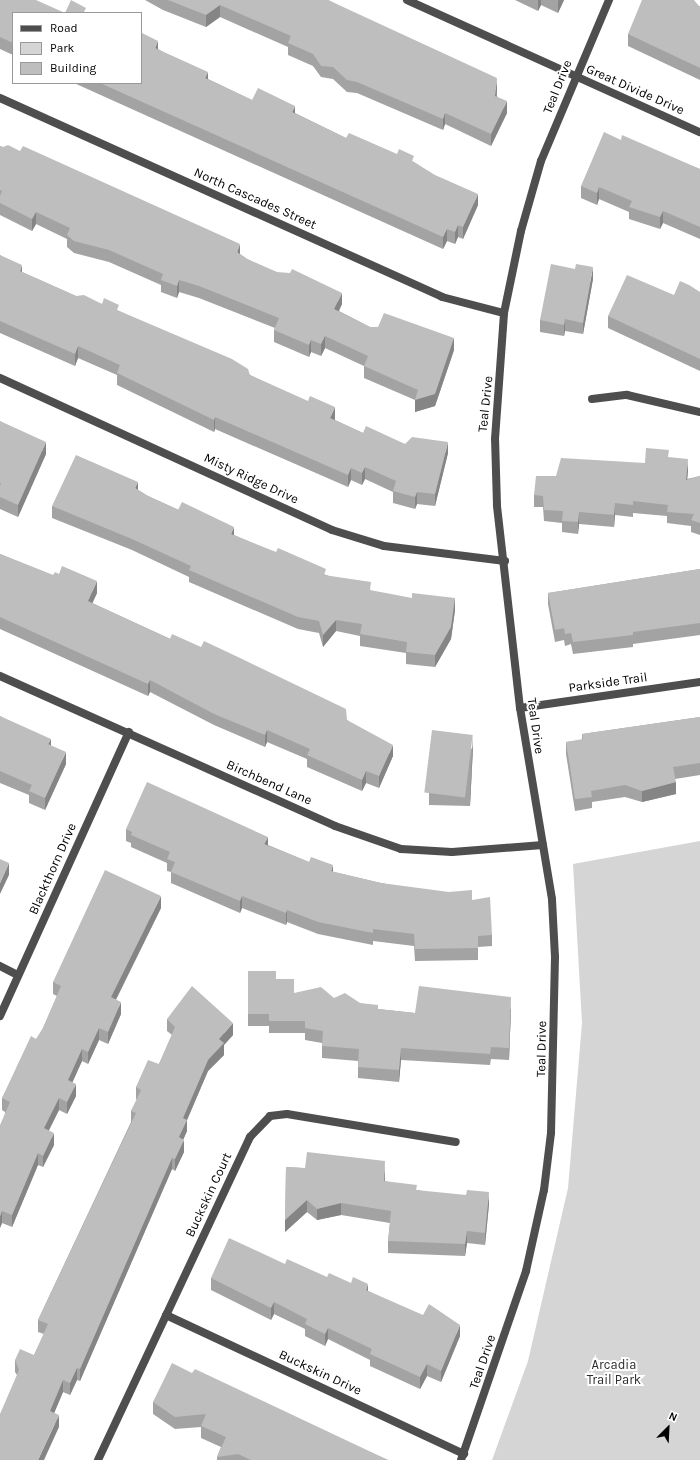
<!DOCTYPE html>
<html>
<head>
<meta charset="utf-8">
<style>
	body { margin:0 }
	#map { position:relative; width:700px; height:1460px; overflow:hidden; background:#fff; font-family:Karla,sans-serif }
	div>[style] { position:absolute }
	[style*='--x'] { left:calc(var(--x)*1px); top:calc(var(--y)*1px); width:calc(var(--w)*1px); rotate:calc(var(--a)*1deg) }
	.green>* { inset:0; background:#d5d5d5 }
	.street>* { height:8px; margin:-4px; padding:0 4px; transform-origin:4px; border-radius:4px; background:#4e4e4e }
	.wall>* { inset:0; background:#a3a3a3 }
	.shaded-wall>* { inset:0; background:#858585 }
	.building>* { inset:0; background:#bebebe; transform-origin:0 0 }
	span { translate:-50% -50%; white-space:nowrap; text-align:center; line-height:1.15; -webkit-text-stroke:4px #fff; paint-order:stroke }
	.street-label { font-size:13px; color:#000 }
	.park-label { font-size:13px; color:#2c2c2c }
	.legend { position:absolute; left:12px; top:12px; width:130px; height:72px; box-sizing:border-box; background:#fff; border:1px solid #999; margin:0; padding:5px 7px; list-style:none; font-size:12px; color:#000 }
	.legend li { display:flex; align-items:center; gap:8px; height:20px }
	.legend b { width:20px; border:1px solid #999 }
	.north { position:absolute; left:648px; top:1408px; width:40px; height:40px; -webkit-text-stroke:3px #fff; paint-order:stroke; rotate:24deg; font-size:11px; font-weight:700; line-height:16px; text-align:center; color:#000 }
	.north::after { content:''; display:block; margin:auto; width:14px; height:18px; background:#000; clip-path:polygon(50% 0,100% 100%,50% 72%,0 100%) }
</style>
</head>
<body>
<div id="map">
	<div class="green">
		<i style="clip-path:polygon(700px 841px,700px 1460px,492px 1460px,528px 1361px,568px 1188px,582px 1023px,573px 864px)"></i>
	</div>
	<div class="street">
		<i style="--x:407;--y:0;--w:321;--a:24.3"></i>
		<i style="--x:0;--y:98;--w:485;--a:24.2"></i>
		<i style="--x:442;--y:297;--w:64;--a:14.5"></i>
		<i style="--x:0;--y:378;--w:365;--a:24.6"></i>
		<i style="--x:332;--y:530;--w:54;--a:17.1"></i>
		<i style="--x:384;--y:546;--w:122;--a:7.1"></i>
		<i style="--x:592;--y:399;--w:35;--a:-7"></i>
		<i style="--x:627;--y:395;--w:75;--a:13.1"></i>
		<i style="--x:0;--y:676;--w:367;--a:24.1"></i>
		<i style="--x:335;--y:826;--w:70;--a:19.2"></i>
		<i style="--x:401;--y:849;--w:51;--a:3.4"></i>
		<i style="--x:452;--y:852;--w:91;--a:-4.4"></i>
		<i style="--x:520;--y:708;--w:182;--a:-8.2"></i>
		<i style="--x:0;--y:966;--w:20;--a:27"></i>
		<i style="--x:0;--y:1016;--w:312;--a:-65.6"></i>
		<i style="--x:166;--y:1315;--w:329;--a:25"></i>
		<i style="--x:98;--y:1460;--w:357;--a:-64.8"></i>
		<i style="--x:250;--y:1137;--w:29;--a:-46"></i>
		<i style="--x:270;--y:1116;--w:17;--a:-7"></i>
		<i style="--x:287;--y:1114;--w:171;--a:9.4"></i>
		<i style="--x:461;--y:1460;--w:200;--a:-71"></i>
		<i style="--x:526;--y:1271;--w:83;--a:-77.5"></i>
		<i style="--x:544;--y:1190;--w:57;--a:-83"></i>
		<i style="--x:551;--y:1133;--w:176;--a:-88.7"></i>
		<i style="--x:555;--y:957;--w:58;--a:-93"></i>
		<i style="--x:552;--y:899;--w:194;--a:-99.5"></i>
		<i style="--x:520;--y:708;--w:204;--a:-96.5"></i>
		<i style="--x:497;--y:505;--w:66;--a:-91.7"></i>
		<i style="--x:495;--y:439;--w:126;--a:-85.9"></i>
		<i style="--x:504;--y:313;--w:84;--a:-78.3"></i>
		<i style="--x:521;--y:231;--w:73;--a:-74.1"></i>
		<i style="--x:541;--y:161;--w:175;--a:-67.1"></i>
	</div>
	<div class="wall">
		<i style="clip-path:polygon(0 0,65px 13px,86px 13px,13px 13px,13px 55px,0 49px)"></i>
		<i style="clip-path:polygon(145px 0,328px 0,497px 90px,497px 96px,507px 113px,491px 146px,445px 124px,443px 130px,357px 93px,347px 92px,333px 79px,321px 77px,313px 66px,288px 55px,288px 47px,220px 17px,206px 27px,163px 10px)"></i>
		<i style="clip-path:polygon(515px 0,564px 0,558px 13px,541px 5px,538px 11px)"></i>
		<i style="clip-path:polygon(699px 6px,700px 6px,700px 80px,628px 46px,628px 34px)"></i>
		<i style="clip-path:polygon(158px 49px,208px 79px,252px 100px,295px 113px,346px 138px,414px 162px,478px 205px,463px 239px,458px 237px,455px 244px,447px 241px,443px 249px,74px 83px,141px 83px)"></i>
		<i style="clip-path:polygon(621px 140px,700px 169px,700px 239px,663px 223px,660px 229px,629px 219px,629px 212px,599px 199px,597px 205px,581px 198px,581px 186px)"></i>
		<i style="clip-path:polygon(0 146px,240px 254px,247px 259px,342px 304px,339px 311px,370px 327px,454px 350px,435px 406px,415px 412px,415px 400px,364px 378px,364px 366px,325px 348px,321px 356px,311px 352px,309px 357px,274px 342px,274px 330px,275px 328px,199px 298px,179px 292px,177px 298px,161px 292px,161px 285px,109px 262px,74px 253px,67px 247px,67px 239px,36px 224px,32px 231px,0 215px)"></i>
		<i style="clip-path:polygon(0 255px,22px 272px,76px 296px,102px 304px,119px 311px,250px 375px,335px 419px,335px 420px,363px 433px,405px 444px,448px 453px,435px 506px,417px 504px,415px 509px,393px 503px,393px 492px,365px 479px,362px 485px,351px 480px,348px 487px,215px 429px,214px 432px,117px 385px,117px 375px,78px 358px,75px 366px,0 333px)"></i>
		<i style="clip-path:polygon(593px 279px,583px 334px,565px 331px,564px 336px,540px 332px,540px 320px)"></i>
		<i style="clip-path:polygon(700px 292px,700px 371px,608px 328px,608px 316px,674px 295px)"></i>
		<i style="clip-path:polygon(0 421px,46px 454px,18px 517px,0 509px)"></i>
		<i style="clip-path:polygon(645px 463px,688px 471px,687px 479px,700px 476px,700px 535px,691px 532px,691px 526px,667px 523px,667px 516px,633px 513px,633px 517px,615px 515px,614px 527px,579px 524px,578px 534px,562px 532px,562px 523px,544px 521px,543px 507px,534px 507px,534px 495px,556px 476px)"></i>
		<i style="clip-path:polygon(138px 490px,148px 496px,234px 535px,326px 575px,371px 591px,455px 610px,451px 639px,435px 667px,406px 664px,406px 653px,360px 646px,360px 636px,336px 631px,323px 647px,319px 633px,298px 629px,189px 582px,189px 577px,132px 550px,52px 518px,52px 506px)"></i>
		<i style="clip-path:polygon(0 554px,97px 593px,92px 603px,347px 720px,393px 756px,379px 788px,366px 783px,362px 791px,307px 767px,307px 759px,267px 742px,265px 747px,214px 725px,150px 692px,148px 696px,0 629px)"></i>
		<i style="clip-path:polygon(700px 569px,700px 635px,633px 644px,633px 647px,573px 654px,571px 644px,565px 646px,564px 640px,555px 642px,548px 604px,548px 593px)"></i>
		<i style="clip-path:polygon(0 716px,51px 746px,66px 764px,45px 810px,29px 803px,29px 795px,0 783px)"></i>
		<i style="clip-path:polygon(700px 717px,700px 775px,675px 779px,676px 794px,642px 802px,625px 797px,592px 802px,592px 808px,575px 811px,566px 754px,566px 742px,582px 740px,582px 734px)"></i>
		<i style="clip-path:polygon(473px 747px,470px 806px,429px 805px,429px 793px)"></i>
		<i style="clip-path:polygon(126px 829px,268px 845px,333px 872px,381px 883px,472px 900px,492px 935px,492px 946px,478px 947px,478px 960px,415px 961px,414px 946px,373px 941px,373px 945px,318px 934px,287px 922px,286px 925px,242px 908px,240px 913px,171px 883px,171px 872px,167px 871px,167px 863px,131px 847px,131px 843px,126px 841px)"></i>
		<i style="clip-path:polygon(161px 908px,116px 1000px,121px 1014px,108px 1044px,99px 1040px,88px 1064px,82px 1061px,72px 1083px,76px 1096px,67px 1114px,59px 1110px,49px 1130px,54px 1145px,43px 1167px,38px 1165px,12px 1227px,2px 1223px,0 1228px,5px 1112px,2px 1110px,2px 1098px,43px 1028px,57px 996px,53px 994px,53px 982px)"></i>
		<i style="clip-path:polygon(248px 971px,276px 979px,294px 993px,334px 998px,360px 1003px,378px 1009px,415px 1013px,511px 1009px,509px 1060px,491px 1059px,490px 1065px,401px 1060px,399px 1082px,358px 1078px,358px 1061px,322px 1058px,322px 1043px,305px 1040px,305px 1033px,269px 1033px,269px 1026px,248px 1026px)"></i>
		<i style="clip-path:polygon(167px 1019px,233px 1035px,224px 1045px,224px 1055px,208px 1071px,187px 1120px,187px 1131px,183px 1140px,184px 1152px,175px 1171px,172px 1169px,80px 1381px,77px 1380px,70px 1395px,63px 1392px,54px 1413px,59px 1427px,17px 1375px,15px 1372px,15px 1360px,34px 1355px,44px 1334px,38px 1332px,38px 1320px,131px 1122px,131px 1111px,137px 1100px,136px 1099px,136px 1087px,159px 1064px,172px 1035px,167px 1031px)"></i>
		<i style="clip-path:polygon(286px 1167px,385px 1173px,385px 1181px,417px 1190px,489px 1204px,485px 1245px,467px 1243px,465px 1256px,388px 1253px,388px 1241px,390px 1223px,341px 1215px,317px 1220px,307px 1212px,285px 1232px)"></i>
		<i style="clip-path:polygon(285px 1264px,368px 1291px,460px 1336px,441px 1382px,427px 1376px,420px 1389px,370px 1366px,370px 1360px,328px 1339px,325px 1346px,305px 1336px,305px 1329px,274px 1314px,271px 1320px,211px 1290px,211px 1278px)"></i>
		<i style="clip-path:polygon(192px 1373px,388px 1460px,217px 1460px,217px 1457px,221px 1447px,201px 1438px,201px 1427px,175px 1429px,153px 1414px,153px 1402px)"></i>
	</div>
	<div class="shaded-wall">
		<i style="clip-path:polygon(538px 0,541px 0,541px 5px,538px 11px)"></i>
		<i style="clip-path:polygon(559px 0,564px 0,558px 13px,558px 1px)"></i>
		<i style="clip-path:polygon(220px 5px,220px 17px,206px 27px,206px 15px)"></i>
		<i style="clip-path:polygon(158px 41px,158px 53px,155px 48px)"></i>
		<i style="clip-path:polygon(208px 72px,208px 84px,205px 78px)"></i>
		<i style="clip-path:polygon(497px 78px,497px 90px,495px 107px,495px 96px)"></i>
		<i style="clip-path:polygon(507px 101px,507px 113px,491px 146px,491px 134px)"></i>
		<i style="clip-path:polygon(295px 106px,295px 117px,292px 112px)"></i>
		<i style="clip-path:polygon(445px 113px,445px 124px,443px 130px,443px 119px)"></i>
		<i style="clip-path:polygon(599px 187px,599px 199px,597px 205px,597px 193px)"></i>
		<i style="clip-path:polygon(478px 194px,478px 205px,463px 239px,463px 227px)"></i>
		<i style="clip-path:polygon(663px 211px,663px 223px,660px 229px,660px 217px)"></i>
		<i style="clip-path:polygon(36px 212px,36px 224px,32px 231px,32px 219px)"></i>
		<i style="clip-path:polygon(458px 225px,458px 237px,455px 244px,455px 232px)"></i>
		<i style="clip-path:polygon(447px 229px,447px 241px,443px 249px,443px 237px)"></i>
		<i style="clip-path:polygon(240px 244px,240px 256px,237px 252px)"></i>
		<i style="clip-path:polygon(22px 265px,22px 277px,20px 271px)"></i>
		<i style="clip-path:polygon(593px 267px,593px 279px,583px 334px,583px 323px)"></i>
		<i style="clip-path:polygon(179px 280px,179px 292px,177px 298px,177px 286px)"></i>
		<i style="clip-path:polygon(342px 293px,342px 304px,334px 321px,334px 309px)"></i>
		<i style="clip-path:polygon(565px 319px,565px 331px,564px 336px,564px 325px)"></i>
		<i style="clip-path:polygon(325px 336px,325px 348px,321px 356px,321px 344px)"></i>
		<i style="clip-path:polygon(454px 338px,454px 350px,435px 406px,415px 412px,415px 400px)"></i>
		<i style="clip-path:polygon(311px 340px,311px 352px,309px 357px,309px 345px)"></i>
		<i style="clip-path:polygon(78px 346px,78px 358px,75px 366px,75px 354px)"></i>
		<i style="clip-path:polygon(335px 407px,335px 419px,330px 430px,330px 418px)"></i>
		<i style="clip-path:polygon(215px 417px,215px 429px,214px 432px,214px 420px)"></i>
		<i style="clip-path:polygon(46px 442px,46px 454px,18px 517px,18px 505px)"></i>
		<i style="clip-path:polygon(448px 442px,448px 453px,435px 506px,435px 494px)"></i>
		<i style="clip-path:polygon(688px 459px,688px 471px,686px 492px,686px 480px)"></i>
		<i style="clip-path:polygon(365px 467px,365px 479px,362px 485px,362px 473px)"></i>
		<i style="clip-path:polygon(351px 468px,351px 480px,348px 487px,348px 475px)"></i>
		<i style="clip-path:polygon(138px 482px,138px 493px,135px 488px)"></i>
		<i style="clip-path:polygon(417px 492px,417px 504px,415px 509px,415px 497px)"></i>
		<i style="clip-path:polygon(615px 503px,615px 515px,614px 527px,614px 515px)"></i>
		<i style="clip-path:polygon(579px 512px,579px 524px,578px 534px,578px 522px)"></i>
		<i style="clip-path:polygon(234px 527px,234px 539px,231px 534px)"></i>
		<i style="clip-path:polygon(97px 581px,97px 593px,88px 613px,88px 601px)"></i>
		<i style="clip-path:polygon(455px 598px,455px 610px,451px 639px,435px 667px,435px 655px)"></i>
		<i style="clip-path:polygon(336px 620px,336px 631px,323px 647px,323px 635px)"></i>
		<i style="clip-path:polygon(150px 680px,150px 692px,148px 696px,148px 684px)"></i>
		<i style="clip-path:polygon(267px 730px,267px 742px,265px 747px,265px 735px)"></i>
		<i style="clip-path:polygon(473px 735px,473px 747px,470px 806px,470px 795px)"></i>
		<i style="clip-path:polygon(51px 739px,51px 751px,48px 744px)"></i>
		<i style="clip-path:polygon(393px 745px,393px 756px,379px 788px,379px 776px)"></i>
		<i style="clip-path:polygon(66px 752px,66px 764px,45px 810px,45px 798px)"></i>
		<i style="clip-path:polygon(366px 771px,366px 783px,362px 791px,362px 780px)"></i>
		<i style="clip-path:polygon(676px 782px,676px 794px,642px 802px,642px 791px)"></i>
		<i style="clip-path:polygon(268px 837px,268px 848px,264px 844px)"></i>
		<i style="clip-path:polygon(9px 863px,9px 875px,0 894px,0 883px)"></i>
		<i style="clip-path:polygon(333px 865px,333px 877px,331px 871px)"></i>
		<i style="clip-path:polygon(161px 896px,161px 908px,111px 1009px,111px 997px)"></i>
		<i style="clip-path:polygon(242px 896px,242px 908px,240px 913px,240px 901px)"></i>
		<i style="clip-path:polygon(287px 910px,287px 922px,286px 925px,286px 913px)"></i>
		<i style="clip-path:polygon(511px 997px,511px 1009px,509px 1060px,509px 1048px)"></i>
		<i style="clip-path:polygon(121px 1002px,121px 1014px,108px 1044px,108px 1032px)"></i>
		<i style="clip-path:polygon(233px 1023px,233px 1035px,224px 1045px,224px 1055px,208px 1071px,187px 1120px,187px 1131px,179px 1149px,179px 1137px,183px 1118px,208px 1060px,219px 1039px)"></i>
		<i style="clip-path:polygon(99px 1028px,99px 1040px,88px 1064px,88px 1052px)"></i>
		<i style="clip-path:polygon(401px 1048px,401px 1060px,399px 1082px,399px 1070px)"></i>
		<i style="clip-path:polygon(82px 1049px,82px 1061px,68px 1092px,68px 1080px)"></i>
		<i style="clip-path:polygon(76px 1084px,76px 1096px,67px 1114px,67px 1102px)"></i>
		<i style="clip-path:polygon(59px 1098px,59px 1110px,44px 1140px,44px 1128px)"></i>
		<i style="clip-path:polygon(54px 1133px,54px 1145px,43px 1167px,43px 1156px)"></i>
		<i style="clip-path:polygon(184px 1140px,184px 1152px,175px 1171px,175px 1159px)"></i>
		<i style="clip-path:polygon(38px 1153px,38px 1165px,12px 1227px,12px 1215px)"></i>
		<i style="clip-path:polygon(172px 1158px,172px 1169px,80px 1381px,80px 1369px)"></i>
		<i style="clip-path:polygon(385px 1161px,385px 1173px,384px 1193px,384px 1181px)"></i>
		<i style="clip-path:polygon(489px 1192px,489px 1204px,485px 1245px,485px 1233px)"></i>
		<i style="clip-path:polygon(307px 1200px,307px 1212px,285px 1232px,285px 1220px)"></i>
		<i style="clip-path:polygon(341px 1203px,341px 1215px,317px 1220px,317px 1209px)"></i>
		<i style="clip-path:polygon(2px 1211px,2px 1223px,0 1228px,0 1216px)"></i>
		<i style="clip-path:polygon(467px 1231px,467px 1243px,465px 1256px,465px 1244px)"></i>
		<i style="clip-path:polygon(368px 1284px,368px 1296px,366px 1290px)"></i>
		<i style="clip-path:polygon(274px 1302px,274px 1314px,271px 1320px,271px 1308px)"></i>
		<i style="clip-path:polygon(460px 1325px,460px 1336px,441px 1382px,441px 1371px)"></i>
		<i style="clip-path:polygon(328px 1328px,328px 1339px,325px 1346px,325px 1334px)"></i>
		<i style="clip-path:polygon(427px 1364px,427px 1376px,420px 1389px,420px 1377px)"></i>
		<i style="clip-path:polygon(77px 1368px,77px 1380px,70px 1395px,70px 1383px)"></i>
		<i style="clip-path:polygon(63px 1380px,63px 1392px,50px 1423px,50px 1411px)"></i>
		<i style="clip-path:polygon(59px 1415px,59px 1427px,44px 1460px,38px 1460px)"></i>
	</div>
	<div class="building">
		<i style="clip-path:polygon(0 0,36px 0,65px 13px,71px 0,86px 8px,84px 12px,86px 13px,13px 13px,13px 43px,0 37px)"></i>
		<i style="clip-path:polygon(168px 0,328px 0,497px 78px,495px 96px,507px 101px,491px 134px,445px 113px,443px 119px,357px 82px,347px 80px,333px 67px,321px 66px,313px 54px,288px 43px,291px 36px,220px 5px,206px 15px)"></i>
		<i style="clip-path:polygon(642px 0,694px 0,699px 6px,700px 6px,700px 68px,628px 34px)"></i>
		<i style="clip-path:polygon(142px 33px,158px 41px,155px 48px,208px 72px,205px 78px,252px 100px,258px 88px,295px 106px,292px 112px,346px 138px,349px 133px,397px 154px,399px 149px,414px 156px,412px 161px,435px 175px,478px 194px,463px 227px,458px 225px,455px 232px,447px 229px,443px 237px,100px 83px,141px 83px,141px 35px)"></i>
		<i style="clip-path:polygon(604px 132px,621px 140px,622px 135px,700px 169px,700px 227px,663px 211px,660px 217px,629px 207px,632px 201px,599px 187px,597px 193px,581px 186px)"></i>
		<i style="clip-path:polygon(8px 145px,20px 151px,23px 146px,240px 244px,237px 252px,247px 259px,277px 272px,290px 273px,292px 269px,342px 293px,334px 309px,370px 327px,378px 327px,384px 313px,454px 338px,435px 394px,415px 400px,418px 390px,364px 366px,368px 356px,325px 336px,321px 344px,311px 340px,309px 345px,274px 330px,279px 318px,199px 286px,179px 280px,177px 286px,161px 280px,163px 274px,109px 250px,74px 241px,67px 235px,70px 228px,36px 212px,32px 219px,0 203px,0 196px,2px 191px,0 190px,0 146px,3px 147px)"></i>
		<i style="clip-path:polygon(0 255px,22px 265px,20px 271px,76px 296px,84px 295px,102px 304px,104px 298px,119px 305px,117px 310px,232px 359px,248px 369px,250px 375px,308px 401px,310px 396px,335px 407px,330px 418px,363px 433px,366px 426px,405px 444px,412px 437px,448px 442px,435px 494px,417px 492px,415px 497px,393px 491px,396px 481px,365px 467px,362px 473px,351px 468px,348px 475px,215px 417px,214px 420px,117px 373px,120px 365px,78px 346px,75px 354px,0 321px)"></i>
		<i style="clip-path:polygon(551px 264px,575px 269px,576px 264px,593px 267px,583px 323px,565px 319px,564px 325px,540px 320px)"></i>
		<i style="clip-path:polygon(627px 275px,674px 295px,680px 281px,689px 285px,700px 292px,700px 359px,608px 316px)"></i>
		<i style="clip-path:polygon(0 421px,46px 442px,18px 505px,0 497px,0 486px,1px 484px,0 483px)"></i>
		<i style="clip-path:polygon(646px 448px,669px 450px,668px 457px,688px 459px,686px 480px,700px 476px,700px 523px,691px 520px,694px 514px,667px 512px,668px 505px,633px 501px,633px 505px,615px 503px,614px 515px,579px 512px,578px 522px,562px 521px,563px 511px,544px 510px,543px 496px,534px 495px,536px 476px,556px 476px,561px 458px,645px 463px)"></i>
		<i style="clip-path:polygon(76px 455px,138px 482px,135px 488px,148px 496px,178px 510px,182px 502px,234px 527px,231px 534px,276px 552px,278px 548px,326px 569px,324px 575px,371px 582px,370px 590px,412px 598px,412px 593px,455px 598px,451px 627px,435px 655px,406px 652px,407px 642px,360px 634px,362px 624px,336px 620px,323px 635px,319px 621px,298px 617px,189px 570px,191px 566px,132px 539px,52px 506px)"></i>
		<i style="clip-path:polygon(0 554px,53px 575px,55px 572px,59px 574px,62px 566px,97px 581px,88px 601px,170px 639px,172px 634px,201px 647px,204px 641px,240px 658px,346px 709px,347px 720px,393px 745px,379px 776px,366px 771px,362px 780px,307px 755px,310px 749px,267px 730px,265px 735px,214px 714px,150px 680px,148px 684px,0 617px)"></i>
		<i style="clip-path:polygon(700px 569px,700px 623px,633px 632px,633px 635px,573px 642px,571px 633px,565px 634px,564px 628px,555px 630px,548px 593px)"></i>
		<i style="clip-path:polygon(0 716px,51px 739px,48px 744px,66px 752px,45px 798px,29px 791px,32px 785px,0 771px)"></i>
		<i style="clip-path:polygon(700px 717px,700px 763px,673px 767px,676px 782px,642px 791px,625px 785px,591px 791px,592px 797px,575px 799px,566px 742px,583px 739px,582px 734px)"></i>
		<i style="left:432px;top:730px;width:41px;height:63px;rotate:7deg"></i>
		<i style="clip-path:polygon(147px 782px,268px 837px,264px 844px,309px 862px,311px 857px,333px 865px,331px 871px,381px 883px,449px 892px,472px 890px,472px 900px,490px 897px,492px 935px,478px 936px,478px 948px,415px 949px,414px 934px,373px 929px,373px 933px,318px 922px,287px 910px,286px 913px,242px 896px,240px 901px,171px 872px,175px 862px,167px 859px,170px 852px,131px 835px,132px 832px,126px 829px)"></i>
		<i style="clip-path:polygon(0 859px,9px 863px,0 883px)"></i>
		<i style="clip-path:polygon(105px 870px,161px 896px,111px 997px,121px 1002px,108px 1032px,99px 1028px,88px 1052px,82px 1049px,68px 1080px,76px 1084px,67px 1102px,59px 1098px,44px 1128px,54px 1133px,43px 1156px,38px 1153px,12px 1215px,2px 1211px,0 1216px,0 1125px,10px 1102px,2px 1098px,31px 1036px,36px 1039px,43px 1028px,61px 986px,53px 982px)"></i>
		<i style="clip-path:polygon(248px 971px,276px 971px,276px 979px,294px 979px,294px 993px,321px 987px,334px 998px,345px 993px,360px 1003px,378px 1005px,378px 1009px,415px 1013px,419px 986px,511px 997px,509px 1048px,491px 1047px,490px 1054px,401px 1048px,399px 1070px,358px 1067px,359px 1049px,322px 1046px,323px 1031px,305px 1028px,305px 1021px,269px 1021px,269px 1014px,248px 1014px)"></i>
		<i style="clip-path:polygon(192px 986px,233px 1023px,219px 1039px,224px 1043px,208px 1060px,183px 1118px,187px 1120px,179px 1137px,184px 1140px,175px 1159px,172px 1158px,80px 1369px,77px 1368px,70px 1383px,63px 1380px,50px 1411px,59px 1415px,38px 1460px,0 1460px,0 1414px,19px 1370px,15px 1360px,20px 1349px,34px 1355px,48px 1324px,38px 1320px,136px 1113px,131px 1111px,141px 1090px,136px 1087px,148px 1060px,159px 1064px,175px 1027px,167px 1019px)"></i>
		<i style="clip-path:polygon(307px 1152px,385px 1161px,384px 1181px,417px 1185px,416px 1190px,466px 1195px,467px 1190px,489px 1192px,485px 1233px,467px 1231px,465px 1244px,388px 1241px,391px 1211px,341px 1203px,317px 1209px,307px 1200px,285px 1220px,286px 1167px,305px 1168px)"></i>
		<i style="clip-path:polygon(229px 1238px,285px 1264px,287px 1259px,327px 1277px,329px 1273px,351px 1283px,353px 1277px,368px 1284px,366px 1290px,423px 1315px,429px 1304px,460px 1325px,441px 1371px,427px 1364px,420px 1377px,370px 1354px,372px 1349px,328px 1328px,325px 1334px,305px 1324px,307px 1319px,274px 1302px,271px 1308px,211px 1278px)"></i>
		<i style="clip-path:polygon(172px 1363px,192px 1373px,195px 1369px,388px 1460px,251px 1460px,238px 1454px,217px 1457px,226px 1437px,201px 1426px,206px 1414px,175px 1417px,153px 1402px)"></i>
	</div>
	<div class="street-label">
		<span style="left:558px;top:87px;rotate:-68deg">Teal Drive</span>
		<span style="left:635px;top:90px;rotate:24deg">Great Divide Drive</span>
		<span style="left:255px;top:199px;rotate:24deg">North Cascades Street</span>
		<span style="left:486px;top:404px;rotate:-84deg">Teal Drive</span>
		<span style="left:251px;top:479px;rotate:25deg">Misty Ridge Drive</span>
		<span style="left:608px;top:683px;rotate:-8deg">Parkside Trail</span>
		<span style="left:535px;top:726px;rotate:82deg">Teal Drive</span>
		<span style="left:269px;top:783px;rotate:24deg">Birchbend Lane</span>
		<span style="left:53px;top:869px;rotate:-66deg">Blackthorn Drive</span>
		<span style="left:542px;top:1049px;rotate:-89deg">Teal Drive</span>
		<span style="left:209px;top:1195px;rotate:-65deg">Buckskin Court</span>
		<span style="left:483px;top:1362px;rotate:-71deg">Teal Drive</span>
		<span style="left:320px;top:1373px;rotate:25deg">Buckskin Drive</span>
	</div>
	<div class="park-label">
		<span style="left:614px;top:1373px">Arcadia<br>Trail Park</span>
	</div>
	<ul class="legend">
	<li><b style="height:5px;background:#4e4e4e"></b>Road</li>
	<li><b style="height:11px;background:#d5d5d5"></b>Park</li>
	<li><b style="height:11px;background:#bebebe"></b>Building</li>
	</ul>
	<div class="north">N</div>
</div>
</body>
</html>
